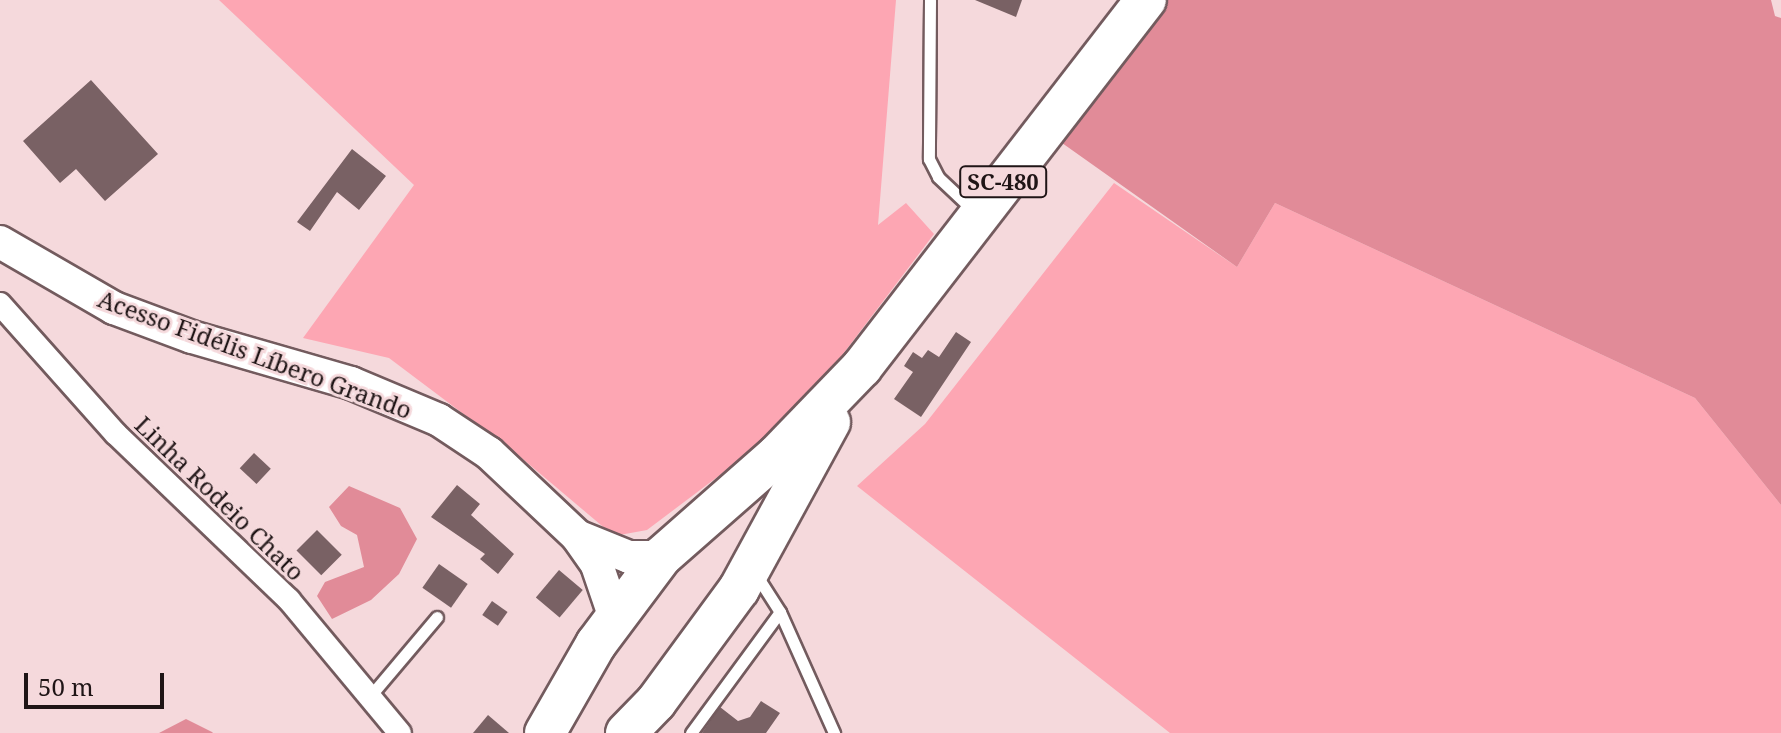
<!DOCTYPE html>
<html>
<head>
<meta charset="utf-8">
<style>
	body { margin:0 }
	#map { position:relative; width:1781px; height:733px; overflow:hidden; background:#f5d9dc; font-family:"Noto Serif",serif }
	div>[style] { position:absolute }
	[style*='--x'] { left:calc(var(--x)*1px); top:calc(var(--y)*1px); width:calc(var(--w)*1px); rotate:calc(var(--a)*1deg) }
	.green>* { inset:0; background:#fda6b3 }
	.forest>* { inset:0; background:#e18b98 }
	.building>* { inset:0; background:#796164; transform-origin:0 0 }
	.roads { filter:drop-shadow(2px 0 #735b5e) drop-shadow(-2px 0 #735b5e) drop-shadow(0 2px #735b5e) drop-shadow(0 -2px #735b5e) }
	.lane>* { height:11px; margin:-5.5px; padding:0 5.5px; transform-origin:5.5px; border-radius:5.5px; background:#fff }
	.street>* { height:22px; margin:-11px; padding:0 11px; transform-origin:11px; border-radius:11px; background:#fff }
	.secondary>* { height:32px; margin:-16px; padding:0 16px; transform-origin:16px; border-radius:16px; background:#fff }
	.highway>* { height:40px; margin:-20px; padding:0 20px; transform-origin:20px; border-radius:20px; background:#fff }
	span { translate:-50% -50%; white-space:nowrap; text-align:center; line-height:1.15; -webkit-text-stroke:6px #f5d9dc; paint-order:stroke }
	.shield-label span { padding:2px 6px; background:#f5d9dc; border:2px solid; border-radius:6px; -webkit-text-stroke-width:0 }
	.shield-label { font-size:22px; color:#1f1516; font-weight:700 }
	.street-label { font-size:24px; color:#1f1516 }
	.scale { position:absolute; left:24px; top:673px; width:140px; height:36px; box-sizing:border-box; border:4px solid #1f1516; border-top:0; padding-left:10px; font-size:24px; line-height:28px; white-space:nowrap; color:#1f1516; -webkit-text-stroke:6px #f5d9dc; paint-order:stroke }
</style>
</head>
<body>
<div id="map">
	<div class="green">
		<i style="clip-path:polygon(219px 0,896px 0,878px 225px,906px 203px,934px 234px,793px 420px,647px 530px,614px 536px,518px 455px,389px 358px,303px 338px,414px 185px)"></i>
		<i style="clip-path:polygon(1114px 183px,1237px 267px,1275px 203px,1695px 398px,1781px 505px,1781px 733px,1170px 733px,857px 486px,925px 424px)"></i>
	</div>
	<div class="forest">
		<i style="clip-path:polygon(1165px 0,1771px 0,1775px 16px,1781px 18px,1781px 505px,1695px 398px,1275px 203px,1237px 267px,1055px 138px)"></i>
		<i style="clip-path:polygon(349px 486px,400px 508px,417px 539px,399px 574px,371px 600px,332px 619px,317px 596px,325px 582px,364px 567px,357px 535px,341px 526px,329px 507px)"></i>
		<i style="clip-path:polygon(186px 719px,212px 732px,213px 733px,159px 733px)"></i>
	</div>
	<div class="building">
		<i style="clip-path:polygon(975px 0,1022px 0,1016px 17px)"></i>
		<i style="clip-path:polygon(91px 80px,158px 154px,105px 201px,76px 169px,60px 183px,23px 141px)"></i>
		<i style="clip-path:polygon(352px 149px,386px 176px,359px 210px,337px 192px,310px 231px,297px 222px)"></i>
		<i style="clip-path:polygon(956px 332px,971px 342px,921px 417px,894px 399px,913px 372px,904px 366px,913px 352px,922px 358px,928px 350px,939px 357px)"></i>
		<i style="left:254px;top:453px;width:23px;height:21px;rotate:43deg"></i>
		<i style="clip-path:polygon(457px 485px,480px 504px,471px 515px,514px 554px,498px 574px,480px 559px,485px 554px,431px 517px)"></i>
		<i style="left:317px;top:530px;width:35px;height:29px;rotate:45deg"></i>
		<i style="left:439px;top:564px;width:35px;height:29px;rotate:35deg"></i>
		<i style="left:559px;top:570px;width:31px;height:36px;rotate:40deg"></i>
		<i style="left:492px;top:601px;width:19px;height:17px;rotate:35deg"></i>
		<i style="clip-path:polygon(761px 701px,780px 713px,766px 733px,702px 733px,720px 707px,738px 721px,750px 717px)"></i>
		<i style="clip-path:polygon(488px 715px,509px 733px,473px 733px)"></i>
	</div>
	<div class="roads">
		<div class="lane">
			<i style="--x:930;--y:0;--w:159;--a:90.4"></i>
			<i style="--x:929;--y:159;--w:20;--a:63"></i>
			<i style="--x:938;--y:177;--w:50;--a:43.4"></i>
			<i style="--x:757;--y:576;--w:43;--a:57.4"></i>
			<i style="--x:780;--y:612;--w:133;--a:65.9"></i>
			<i style="--x:371;--y:695;--w:102;--a:-49.8"></i>
			<i style="--x:691;--y:733;--w:150;--a:-53.7"></i>
		</div>
		<div class="street">
			<i style="--x:0;--y:304;--w:174;--a:48.3"></i>
			<i style="--x:116;--y:434;--w:240;--a:43.8"></i>
			<i style="--x:289;--y:600;--w:173;--a:50.2"></i>
		</div>
		<div class="secondary">
			<i style="--x:0;--y:242;--w:132;--a:30.1"></i>
			<i style="--x:114;--y:308;--w:83;--a:20.4"></i>
			<i style="--x:192;--y:337;--w:166;--a:16.1"></i>
			<i style="--x:351;--y:383;--w:95;--a:22.8"></i>
			<i style="--x:439;--y:420;--w:60;--a:33.4"></i>
			<i style="--x:489;--y:453;--w:121;--a:43.3"></i>
			<i style="--x:577;--y:536;--w:35;--a:55"></i>
			<i style="--x:597;--y:565;--w:56;--a:71.2"></i>
			<i style="--x:577;--y:536;--w:56;--a:22"></i>
			<i style="--x:629;--y:557;--w:32;--a:0"></i>
		</div>
		<div class="highway">
			<i style="--x:545;--y:733;--w:103;--a:-60.2"></i>
			<i style="--x:596;--y:644;--w:109;--a:-53.2"></i>
			<i style="--x:661;--y:557;--w:154;--a:-41.3"></i>
			<i style="--x:777;--y:455;--w:122;--a:-46"></i>
			<i style="--x:862;--y:367;--w:464;--a:-52.3"></i>
			<i style="--x:626;--y:733;--w:43;--a:-45.9"></i>
			<i style="--x:656;--y:702;--w:140;--a:-53.7"></i>
			<i style="--x:739;--y:589;--w:190;--a:-61.4"></i>
		</div>
	</div>
	<div class="shield-label">
		<span style="left:1003px;top:182px">SC-480</span>
	</div>
	<div class="street-label">
		<span style="left:255px;top:354px;rotate:20deg">Acesso Fidélis Líbero Grando</span>
		<span style="left:220px;top:498px;rotate:44deg">Linha Rodeio Chato</span>
	</div>
	<div class="scale">50 m</div>
</div>
</body>
</html>
